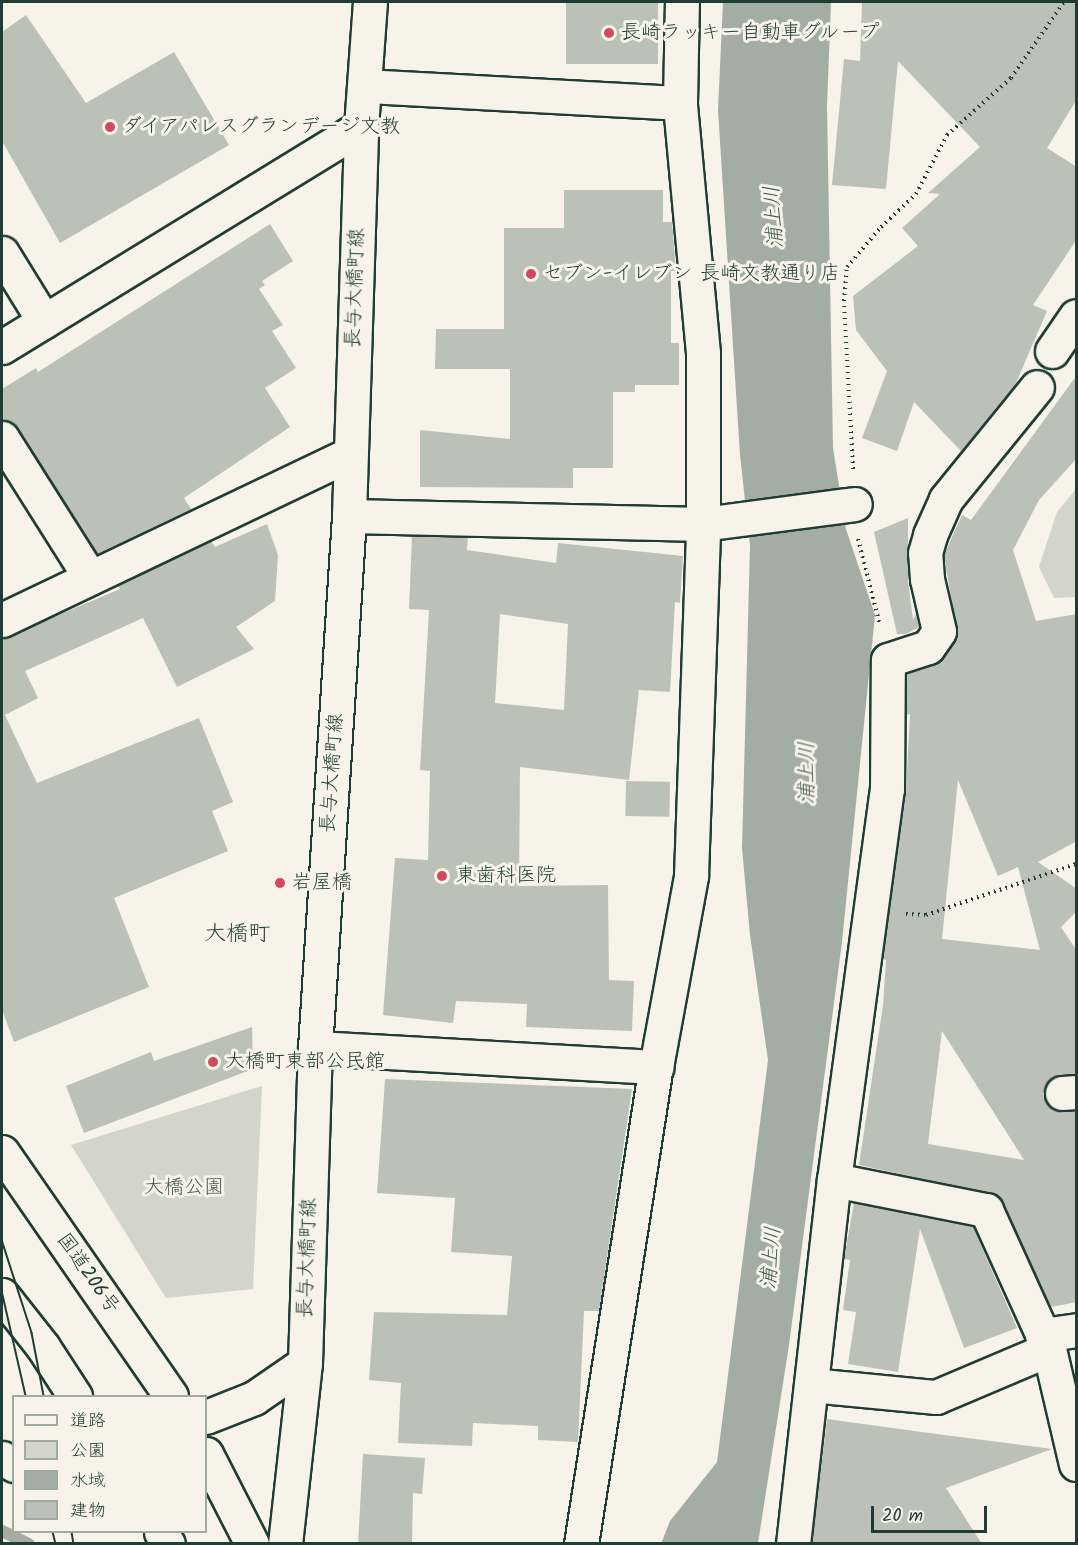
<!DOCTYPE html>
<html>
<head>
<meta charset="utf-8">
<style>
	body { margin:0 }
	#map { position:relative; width:1078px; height:1545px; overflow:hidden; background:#f7f3e8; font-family:Kalam,"Klee One",sans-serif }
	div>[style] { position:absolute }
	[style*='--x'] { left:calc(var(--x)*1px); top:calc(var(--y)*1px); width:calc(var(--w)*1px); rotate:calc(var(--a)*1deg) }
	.green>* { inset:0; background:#d3d5ca }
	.water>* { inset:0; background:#a4ada3 }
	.stream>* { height:12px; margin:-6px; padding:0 6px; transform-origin:6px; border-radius:6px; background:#a4ada3 }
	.building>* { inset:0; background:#bbc1b6; transform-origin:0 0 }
	.path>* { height:4px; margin-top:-2px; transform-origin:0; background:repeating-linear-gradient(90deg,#1f3d34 0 1.5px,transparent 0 6px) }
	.roads { filter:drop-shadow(2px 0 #1f3d34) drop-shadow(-2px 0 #1f3d34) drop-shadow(0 2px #1f3d34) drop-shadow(0 -2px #1f3d34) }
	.street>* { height:33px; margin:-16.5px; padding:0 16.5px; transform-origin:16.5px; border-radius:16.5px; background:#f7f3e8 }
	.secondary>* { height:33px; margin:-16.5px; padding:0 16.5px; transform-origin:16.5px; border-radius:16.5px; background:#f7f3e8 }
	.primary>* { height:33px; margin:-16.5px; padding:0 16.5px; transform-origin:16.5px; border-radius:16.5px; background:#f7f3e8 }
	.highway>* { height:33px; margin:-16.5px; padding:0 16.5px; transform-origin:16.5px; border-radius:16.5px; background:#f7f3e8 }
	.tram>* { height:1.5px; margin:-0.75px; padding:0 0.75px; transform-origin:0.75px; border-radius:0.75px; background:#1f3d34 }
	.dots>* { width:16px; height:16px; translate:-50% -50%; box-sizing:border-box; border:3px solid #f7f3e8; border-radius:50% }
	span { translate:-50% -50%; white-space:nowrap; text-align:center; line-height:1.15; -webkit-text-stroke:6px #f7f3e8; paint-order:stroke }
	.poi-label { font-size:20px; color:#1f3d34 }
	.left { translate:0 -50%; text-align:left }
	.street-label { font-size:20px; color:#1f3d34 }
	.park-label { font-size:20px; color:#435b52 }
	.water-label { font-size:21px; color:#405950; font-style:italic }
	.quarter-label { font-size:22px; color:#1f3d34 }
	.frame { position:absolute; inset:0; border:3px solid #1f3d34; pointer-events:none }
	.legend { position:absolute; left:12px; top:1395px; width:195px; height:138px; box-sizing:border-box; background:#f7f3e8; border:2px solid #a1aaa0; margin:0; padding:8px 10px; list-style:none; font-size:18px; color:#1f3d34 }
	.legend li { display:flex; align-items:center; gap:12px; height:30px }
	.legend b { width:30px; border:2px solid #a1aaa0 }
	.scale { position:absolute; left:871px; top:1506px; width:116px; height:27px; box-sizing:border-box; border:3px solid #1f3d34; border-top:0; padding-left:8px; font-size:18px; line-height:21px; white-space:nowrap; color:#1f3d34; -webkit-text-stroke:4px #f7f3e8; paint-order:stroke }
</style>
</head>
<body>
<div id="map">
	<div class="green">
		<i style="clip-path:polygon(1076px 489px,1076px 597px,1054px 598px,1039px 567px,1057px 512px)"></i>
		<i style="clip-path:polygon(262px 1086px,253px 1289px,166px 1298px,71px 1145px)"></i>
	</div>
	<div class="water">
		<i style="clip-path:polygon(723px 2px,831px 2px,827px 106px,833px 448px,846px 529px,875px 615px,842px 942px,789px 1345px,758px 1543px,661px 1544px,670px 1521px,717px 1462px,768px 1060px,750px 935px,742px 848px,750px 546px,740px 455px,718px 110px)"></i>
	</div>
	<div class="stream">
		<i style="--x:2;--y:1531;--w:30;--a:26"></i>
	</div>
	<div class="building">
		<i style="left:566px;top:2px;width:92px;height:62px"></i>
		<i style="clip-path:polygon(862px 2px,1077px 2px,1077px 99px,1047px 148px,1077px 167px,1077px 239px,1033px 305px,1047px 311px,1016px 383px,961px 451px,914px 402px,897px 451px,862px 438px,887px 371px,856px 330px,853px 296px,918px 246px,902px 228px,940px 194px,928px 193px,980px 147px,898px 61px,886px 189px,832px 185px,844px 59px,860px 61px)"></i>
		<i style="clip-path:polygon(26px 15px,86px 103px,174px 52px,229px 145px,60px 243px,2px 141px,2px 32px)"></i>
		<i style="clip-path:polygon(564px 190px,663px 190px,663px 222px,672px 222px,675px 258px,675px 271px,671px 271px,671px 343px,679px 343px,679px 385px,635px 385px,635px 392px,613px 392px,613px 468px,573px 468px,573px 488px,420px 487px,420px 430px,510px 439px,510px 369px,435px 369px,436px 329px,504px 329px,504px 228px,564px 228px)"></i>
		<i style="clip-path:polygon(270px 224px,293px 261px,262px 281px,265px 285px,259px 289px,283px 325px,272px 331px,296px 368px,265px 388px,290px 427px,184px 498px,191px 509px,97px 554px,18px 428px,2px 419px,2px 389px,36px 368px,38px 372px)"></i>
		<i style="clip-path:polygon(evenodd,1077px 375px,1077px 458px,1039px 500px,1013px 550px,1036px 621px,1077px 614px,1077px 841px,1038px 862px,1077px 889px,1077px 911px,1061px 927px,1077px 951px,1077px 1074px,1052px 1077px,1043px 1094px,1053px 1110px,1077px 1111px,1077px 1302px,1051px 1307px,997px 1195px,859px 1165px,883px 1005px,886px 960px,883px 959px,906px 791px,910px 714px,906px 715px,907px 674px,943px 658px,957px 635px,944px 555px,962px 515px,971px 520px,1077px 375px,958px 780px,998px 876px,1018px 867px,1040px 950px,942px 939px,958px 780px,1077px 375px,942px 1031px,1024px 1160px,928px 1144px,942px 1031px)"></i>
		<i style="clip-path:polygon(908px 518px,908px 581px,913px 620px,916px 614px,919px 627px,906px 634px,897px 634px,874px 532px)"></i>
		<i style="clip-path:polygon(267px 524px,278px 555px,275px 601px,236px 627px,254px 649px,177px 687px,143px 618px,25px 671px,38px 698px,5px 715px,37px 783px,199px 718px,233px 802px,212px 811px,228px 851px,114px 898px,149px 987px,14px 1042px,2px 1010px,2px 639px,120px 589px,118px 586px,211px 541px,215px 547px)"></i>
		<i style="clip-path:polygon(evenodd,412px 536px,468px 537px,467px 550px,556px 563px,558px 543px,683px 556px,680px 603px,675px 602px,670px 692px,639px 690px,629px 780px,520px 767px,519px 886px,608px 885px,609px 980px,634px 981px,632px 1031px,526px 1027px,527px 1004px,456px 1001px,453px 1023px,383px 1015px,395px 858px,428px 860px,430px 771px,420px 770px,429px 610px,409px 609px,412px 536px,500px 614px,568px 624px,564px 710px,495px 703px,500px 614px)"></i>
		<i style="left:626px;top:781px;width:44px;height:35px;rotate:1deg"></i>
		<i style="clip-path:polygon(252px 1027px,253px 1069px,84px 1133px,66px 1086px,151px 1052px,154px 1061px)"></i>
		<i style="clip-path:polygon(385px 1079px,632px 1089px,599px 1311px,584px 1311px,578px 1442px,538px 1440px,538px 1426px,473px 1423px,472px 1446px,398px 1443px,401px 1383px,369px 1380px,374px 1312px,507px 1315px,512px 1256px,451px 1252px,455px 1198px,377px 1193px)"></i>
		<i style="clip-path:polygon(854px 1203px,973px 1227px,1017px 1328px,964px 1348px,920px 1229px,898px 1372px,848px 1364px,856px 1312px,843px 1310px,850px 1260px,844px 1259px)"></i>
		<i style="clip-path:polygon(827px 1419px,929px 1433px,1052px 1449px,946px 1488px,982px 1544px,812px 1544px)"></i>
		<i style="clip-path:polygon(363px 1454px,425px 1458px,422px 1494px,413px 1493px,412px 1544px,358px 1544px)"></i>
	</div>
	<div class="path">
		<i style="--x:853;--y:469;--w:168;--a:-93.1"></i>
		<i style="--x:844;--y:301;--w:34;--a:-85"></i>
		<i style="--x:847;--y:267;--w:52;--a:-49.6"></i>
		<i style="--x:881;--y:227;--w:48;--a:-43.3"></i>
		<i style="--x:916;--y:194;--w:67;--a:-62.3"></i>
		<i style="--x:947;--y:135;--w:86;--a:-41.7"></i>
		<i style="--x:1011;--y:78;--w:93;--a:-55.1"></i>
		<i style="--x:858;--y:539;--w:89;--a:75.7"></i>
		<i style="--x:906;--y:914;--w:20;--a:3"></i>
		<i style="--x:926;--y:915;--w:158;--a:-18.8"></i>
	</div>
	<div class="roads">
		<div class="street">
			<i style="--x:2;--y:253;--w:80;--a:58.3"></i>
			<i style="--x:1052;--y:351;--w:42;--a:-55.6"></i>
			<i style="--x:2;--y:438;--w:165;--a:57.7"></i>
			<i style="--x:349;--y:516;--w:354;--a:1.3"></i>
			<i style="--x:703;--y:524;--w:153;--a:-7.5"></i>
			<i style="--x:2;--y:620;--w:386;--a:-25.5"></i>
			<i style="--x:315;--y:1048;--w:342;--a:3.2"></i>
			<i style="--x:1062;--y:1093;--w:14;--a:-4"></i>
			<i style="--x:834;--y:1180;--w:155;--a:11.2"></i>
			<i style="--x:986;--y:1210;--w:153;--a:65.6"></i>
			<i style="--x:1049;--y:1349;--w:118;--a:76.8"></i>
			<i style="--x:1042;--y:1335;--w:34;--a:-8"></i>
			<i style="--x:811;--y:1385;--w:126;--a:5.5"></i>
			<i style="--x:936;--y:1397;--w:123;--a:-23"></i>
			<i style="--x:2;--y:1458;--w:14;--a:30"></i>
			<i style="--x:581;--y:1544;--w:483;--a:-81.1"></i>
			<i style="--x:656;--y:1067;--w:194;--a:-79.6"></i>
			<i style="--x:691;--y:876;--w:352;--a:-88"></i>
			<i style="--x:703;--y:524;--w:171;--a:-90"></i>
			<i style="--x:703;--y:353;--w:251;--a:-95.3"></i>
			<i style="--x:680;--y:103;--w:101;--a:-88.9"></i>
			<i style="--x:793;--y:1544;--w:366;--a:-83.6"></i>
			<i style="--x:834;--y:1180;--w:395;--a:-82.3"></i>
			<i style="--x:887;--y:789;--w:129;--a:-89.6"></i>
			<i style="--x:888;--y:660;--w:42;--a:-18"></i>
			<i style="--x:928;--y:647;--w:19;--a:-55"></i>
			<i style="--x:939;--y:631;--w:53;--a:-103"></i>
			<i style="--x:927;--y:579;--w:26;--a:-94"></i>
			<i style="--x:925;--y:553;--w:19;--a:-74"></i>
			<i style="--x:930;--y:535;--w:39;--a:-66"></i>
			<i style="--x:946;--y:499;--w:144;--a:-50.9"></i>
		</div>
		<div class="secondary">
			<i style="--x:366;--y:86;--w:314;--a:3.1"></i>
			<i style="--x:2;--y:347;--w:421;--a:-31.5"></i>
		</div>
		<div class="primary">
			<i style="--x:206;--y:1417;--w:52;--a:-21.6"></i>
			<i style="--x:254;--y:1398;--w:62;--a:-34.5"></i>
			<i style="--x:285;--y:1544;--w:182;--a:-83.7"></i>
			<i style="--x:305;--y:1363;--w:315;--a:-88.2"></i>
			<i style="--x:315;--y:1048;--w:533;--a:-86.34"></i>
			<i style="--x:349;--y:516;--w:389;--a:-88.2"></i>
			<i style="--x:361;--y:127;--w:125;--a:-85.9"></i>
		</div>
		<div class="highway">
			<i style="--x:2;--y:1152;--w:297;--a:55.3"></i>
			<i style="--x:2;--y:1295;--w:66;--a:51.7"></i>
			<i style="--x:43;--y:1347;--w:59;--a:56.9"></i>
			<i style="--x:206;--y:1454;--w:101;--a:62.9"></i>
			<i style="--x:161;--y:1532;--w:14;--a:60"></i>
		</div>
	</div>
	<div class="tram">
		<i style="--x:2;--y:1240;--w:98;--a:72.1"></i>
		<i style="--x:32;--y:1333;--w:64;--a:79.2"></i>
		<i style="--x:2;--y:1291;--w:108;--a:77.1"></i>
		<i style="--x:53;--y:1532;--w:12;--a:76"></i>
		<i style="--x:72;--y:1532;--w:12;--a:81"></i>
	</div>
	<div class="dots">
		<i style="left:609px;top:33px;background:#d1495b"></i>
		<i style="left:110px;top:127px;background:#d1495b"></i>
		<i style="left:531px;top:274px;background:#d1495b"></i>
		<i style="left:442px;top:876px;background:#d1495b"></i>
		<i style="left:280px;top:883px;background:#d1495b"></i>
		<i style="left:213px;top:1062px;background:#d1495b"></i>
	</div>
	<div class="poi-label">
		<span class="left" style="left:621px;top:33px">長崎ラッキー自動車グループ</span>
		<span class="left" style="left:122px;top:127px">ダイアパレスグランデージ文教</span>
		<span class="left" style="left:543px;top:274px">セブン-イレブン 長崎文教通り店</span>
		<span class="left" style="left:456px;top:876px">東歯科医院</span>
		<span class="left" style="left:292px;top:883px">岩屋橋</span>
		<span class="left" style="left:225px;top:1062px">大橋町東部公民館</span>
	</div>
	<div class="street-label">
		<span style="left:356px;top:288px;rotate:-88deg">長与大橋町線</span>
		<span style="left:333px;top:773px;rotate:-86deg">長与大橋町線</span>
		<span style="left:308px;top:1258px;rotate:-88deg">長与大橋町線</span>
		<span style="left:87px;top:1274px;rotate:55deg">国道206号</span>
	</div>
	<div class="park-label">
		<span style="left:184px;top:1188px">大橋公園</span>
	</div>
	<div class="water-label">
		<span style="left:775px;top:217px;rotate:-94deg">浦上川</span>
		<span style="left:808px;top:773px;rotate:-90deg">浦上川</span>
		<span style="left:772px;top:1258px;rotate:-85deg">浦上川</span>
	</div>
	<div class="quarter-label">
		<span style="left:237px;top:935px">大橋町</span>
	</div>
	<div class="frame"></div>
	<ul class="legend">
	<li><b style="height:8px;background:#f7f3e8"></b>道路</li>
	<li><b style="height:16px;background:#d3d5ca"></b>公園</li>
	<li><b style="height:16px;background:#a4ada3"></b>水域</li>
	<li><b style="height:16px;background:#bbc1b6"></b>建物</li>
	</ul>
	<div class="scale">20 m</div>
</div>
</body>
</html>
